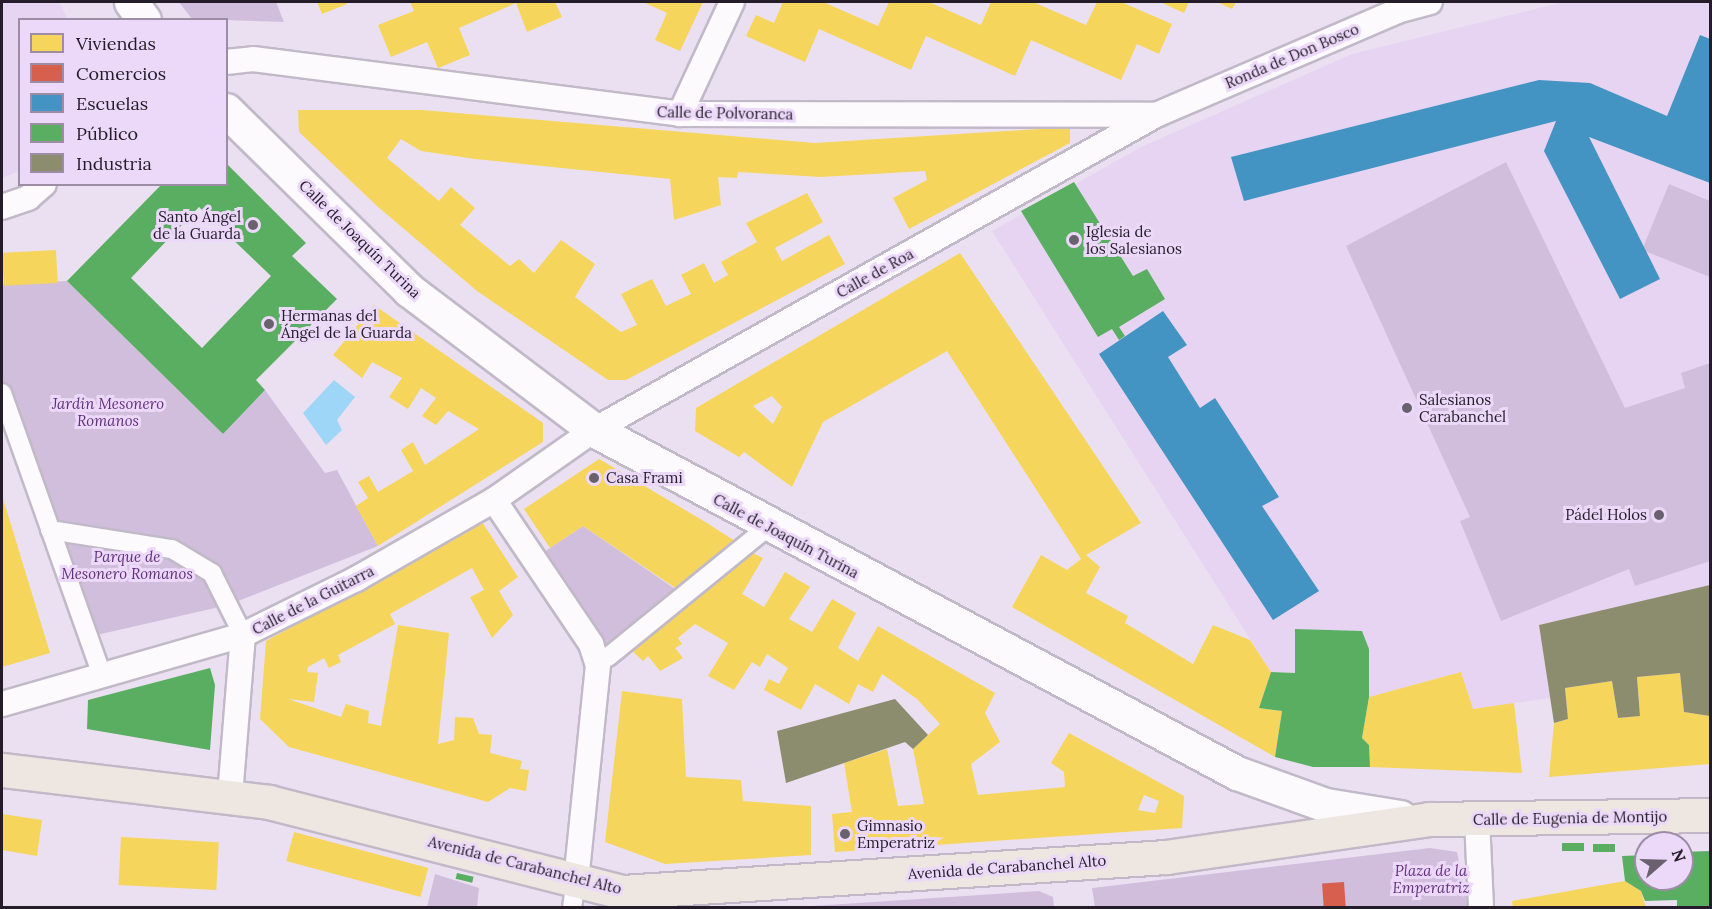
<!DOCTYPE html>
<html>
<head>
<meta charset="utf-8">
<style>
	body { margin:0 }
	#map { position:relative; width:1712px; height:909px; overflow:hidden; background:#ebe0f1; font-family:Lora,serif }
	div>[style] { position:absolute }
	[style*='--x'] { left:calc(var(--x)*1px); top:calc(var(--y)*1px); width:calc(var(--w)*1px); rotate:calc(var(--a)*1deg) }
	.built>* { inset:0; background:#e7d4f2 }
	.green>* { inset:0; background:#d1bedd }
	.water>* { inset:0; background:#9ed6f7 }
	.homes>* { inset:0; background:#f6d55c; transform-origin:0 0 }
	.shops>* { inset:0; background:#d6604d; transform-origin:0 0 }
	.schools>* { inset:0; background:#4393c3 }
	.public>* { inset:0; background:#5aae61; transform-origin:0 0 }
	.industry>* { inset:0; background:#8c8c6e }
	.roads { filter:drop-shadow(2px 0 #c1b9c7) drop-shadow(-2px 0 #c1b9c7) drop-shadow(0 2px #c1b9c7) drop-shadow(0 -2px #c1b9c7) }
	.pedestrian>* { height:18px; margin:-9px; padding:0 9px; transform-origin:9px; border-radius:9px; background:#fcfafd }
	.minor>* { height:24px; margin:-12px; padding:0 12px; transform-origin:12px; border-radius:12px; background:#fcfafd }
	.secondary>* { height:33px; margin:-16.5px; padding:0 16.5px; transform-origin:16.5px; border-radius:16.5px; background:#fcfafd }
	.primary>* { height:33px; margin:-16.5px; padding:0 16.5px; transform-origin:16.5px; border-radius:16.5px; background:#eee7e1 }
	.dots>* { width:16px; height:16px; translate:-50% -50%; box-sizing:border-box; border:3px solid #ecd8f9; border-radius:50% }
	span { translate:-50% -50%; white-space:nowrap; text-align:center; line-height:1.15; -webkit-text-stroke:6px #ecd8f9; paint-order:stroke }
	.street-label { font-size:15px; color:#241c28 }
	.poi-label { font-size:15px; color:#241c28 }
	.right { translate:-100% -50%; text-align:right }
	.left { translate:0 -50%; text-align:left }
	.park-label { font-size:15px; color:#61307c; font-style:italic }
	.frame { position:absolute; inset:0; border:3px solid #241c28; pointer-events:none }
	.legend { position:absolute; left:18px; top:18px; width:210px; height:168px; box-sizing:border-box; background:#ecd8f9; border:2px solid #9c8da5; margin:0; padding:8px 10px; list-style:none; font-size:18px; color:#241c28 }
	.legend li { display:flex; align-items:center; gap:12px; height:30px }
	.legend b { width:30px; border:2px solid #9c8da5 }
	.north { position:absolute; left:1634px; top:831px; width:60px; height:60px; box-sizing:border-box; background:#ecd8f9; border:2px solid #9c8da5; border-radius:50%; rotate:70deg; font-size:16px; font-weight:700; line-height:24px; text-align:center; color:#241c28 }
	.north::after { content:''; display:block; margin:auto; width:21px; height:27px; background:#6a616e; clip-path:polygon(50% 0,100% 100%,50% 72%,0 100%) }
</style>
</head>
<body>
<div id="map">
	<div class="built">
		<i style="clip-path:polygon(2px 2px,59px 2px,67px 18px,20px 20px,19px 171px,2px 178px)"></i>
		<i style="clip-path:polygon(1564px 2px,1710px 2px,1710px 586px,1539px 625px,1550px 698px,1473px 709px,1461px 672px,1369px 697px,1369px 649px,1362px 631px,1295px 629px,1295px 673px,1271px 672px,992px 231px,1141px 147px,1352px 54px)"></i>
	</div>
	<div class="green">
		<i style="clip-path:polygon(179px 2px,276px 2px,284px 22px,192px 19px)"></i>
		<i style="clip-path:polygon(1506px 162px,1625px 408px,1685px 388px,1681px 373px,1710px 363px,1710px 561px,1635px 586px,1629px 569px,1501px 621px,1460px 521px,1470px 517px,1346px 246px)"></i>
		<i style="clip-path:polygon(1669px 184px,1710px 201px,1710px 277px,1642px 250px)"></i>
		<i style="clip-path:polygon(67px 281px,223px 434px,265px 390px,325px 473px,337px 470px,378px 546px,228px 605px,88px 637px,2px 393px,2px 284px)"></i>
		<i style="clip-path:polygon(583px 526px,684px 595px,608px 657px,541px 554px)"></i>
		<i style="clip-path:polygon(1430px 848px,1457px 852px,1468px 907px,1095px 907px,1092px 888px)"></i>
		<i style="clip-path:polygon(435px 874px,479px 888px,477px 907px,427px 907px)"></i>
		<i style="clip-path:polygon(1039px 891px,1053px 897px,1054px 907px,797px 907px)"></i>
	</div>
	<div class="water">
		<i style="clip-path:polygon(334px 380px,355px 397px,337px 420px,342px 430px,326px 445px,303px 413px)"></i>
	</div>
	<div class="homes">
		<i style="clip-path:polygon(317px 2px,346px 2px,347px 4px,322px 14px)"></i>
		<i style="clip-path:polygon(410px 2px,555px 2px,562px 17px,527px 32px,516px 3px,459px 28px,470px 55px,438px 68px,427px 42px,391px 57px,378px 25px,414px 11px)"></i>
		<i style="clip-path:polygon(643px 2px,703px 2px,680px 51px,655px 40px,667px 13px)"></i>
		<i style="clip-path:polygon(783px 2px,823px 2px,878px 26px,889px 2px,929px 2px,981px 25px,991px 2px,1033px 2px,1086px 25px,1097px 2px,1121px 2px,1172px 24px,1159px 54px,1137px 44px,1121px 80px,1031px 40px,1015px 76px,926px 36px,911px 70px,819px 29px,805px 62px,746px 36px,756px 15px,774px 23px)"></i>
		<i style="clip-path:polygon(1160px 2px,1189px 2px,1184px 13px)"></i>
		<i style="clip-path:polygon(1217px 2px,1236px 2px,1232px 9px)"></i>
		<i style="clip-path:polygon(298px 110px,422px 110px,815px 143px,1070px 127px,1070px 143px,909px 229px,893px 198px,927px 180px,925px 171px,821px 177px,738px 172px,737px 178px,718px 177px,721px 205px,674px 220px,670px 179px,475px 159px,421px 151px,401px 139px,387px 158px,439px 201px,451px 187px,475px 208px,460px 225px,510px 266px,519px 259px,534px 273px,561px 240px,595px 264px,575px 297px,621px 332px,637px 325px,621px 294px,652px 279px,666px 306px,691px 294px,681px 275px,704px 263px,714px 283px,728px 275px,721px 262px,757px 242px,746px 223px,807px 193px,823px 222px,775px 248px,782px 261px,829px 235px,845px 264px,626px 380px,608px 380px,477px 291px,377px 206px,299px 132px)"></i>
		<i style="left:56px;top:250px;width:33px;height:54px;rotate:87deg"></i>
		<i style="clip-path:polygon(evenodd,960px 253px,1141px 523px,1086px 555px,1100px 567px,1086px 593px,1128px 616px,1125px 623px,1193px 664px,1213px 625px,1250px 640px,1271px 672px,1259px 708px,1282px 711px,1275px 757px,1012px 607px,1041px 555px,1067px 570px,1081px 559px,947px 351px,823px 422px,792px 487px,744px 452px,739px 457px,695px 431px,696px 408px,960px 253px,772px 396px,782px 407px,773px 424px,753px 406px,772px 396px)"></i>
		<i style="clip-path:polygon(374px 305px,543px 423px,543px 442px,378px 546px,356px 506px,368px 498px,358px 482px,369px 476px,378px 492px,413px 471px,401px 450px,413px 442px,425px 465px,479px 429px,448px 411px,436px 425px,422px 416px,436px 398px,421px 388px,408px 409px,389px 397px,402px 378px,372px 362px,362px 378px,333px 355px)"></i>
		<i style="clip-path:polygon(599px 459px,707px 523px,741px 545px,677px 589px,583px 526px,550px 548px,524px 509px)"></i>
		<i style="clip-path:polygon(2px 495px,50px 653px,2px 667px)"></i>
		<i style="clip-path:polygon(482px 522px,518px 577px,499px 591px,513px 615px,492px 638px,470px 597px,484px 590px,472px 568px,390px 614px,395px 624px,338px 655px,341px 662px,329px 668px,324px 658px,308px 667px,307px 672px,318px 673px,314px 702px,288px 699px,341px 717px,346px 704px,369px 711px,368px 723px,381px 726px,398px 625px,449px 633px,438px 744px,454px 740px,455px 717px,473px 718px,479px 734px,492px 735px,490px 753px,522px 761px,520px 769px,529px 770px,526px 791px,510px 788px,488px 802px,289px 747px,260px 719px,266px 641px)"></i>
		<i style="clip-path:polygon(evenodd,748px 551px,763px 558px,742px 594px,764px 607px,785px 572px,810px 587px,789px 619px,812px 632px,832px 599px,856px 613px,838px 648px,858px 661px,878px 626px,995px 693px,985px 713px,1000px 742px,971px 764px,978px 795px,1065px 787px,1064px 772px,1051px 763px,1069px 733px,1184px 796px,1182px 828px,835px 852px,832px 814px,852px 812px,844px 763px,887px 749px,898px 806px,924px 804px,913px 749px,940px 724px,917px 699px,882px 674px,873px 692px,858px 684px,849px 704px,815px 684px,801px 710px,764px 690px,769px 679px,779px 684px,788px 668px,767px 654px,760px 667px,752px 662px,734px 690px,708px 676px,728px 643px,695px 624px,678px 638px,682px 644px,675px 648px,683px 658px,660px 671px,648px 656px,643px 661px,630px 649px,748px 551px,1144px 795px,1159px 801px,1155px 813px,1138px 810px,1144px 795px)"></i>
		<i style="clip-path:polygon(1461px 672px,1473px 709px,1514px 703px,1522px 773px,1370px 767px,1369px 745px,1362px 738px,1369px 697px)"></i>
		<i style="clip-path:polygon(1680px 673px,1684px 712px,1710px 716px,1710px 764px,1549px 777px,1554px 723px,1568px 719px,1565px 688px,1612px 681px,1618px 718px,1640px 716px,1637px 677px)"></i>
		<i style="clip-path:polygon(622px 691px,682px 699px,686px 777px,741px 780px,743px 801px,811px 806px,811px 855px,665px 864px,605px 842px)"></i>
		<i style="clip-path:polygon(2px 814px,42px 820px,37px 856px,2px 850px)"></i>
		<i style="left:294px;top:832px;width:139px;height:30px;rotate:15deg"></i>
		<i style="left:121px;top:837px;width:98px;height:48px;rotate:3deg"></i>
		<i style="clip-path:polygon(1625px 881px,1641px 891px,1646px 908px,1513px 908px,1512px 901px)"></i>
	</div>
	<div class="shops">
		<i style="left:1344px;top:882px;width:26px;height:22px;rotate:86deg"></i>
	</div>
	<div class="schools">
		<i style="clip-path:polygon(1700px 35px,1710px 39px,1710px 183px,1589px 137px,1660px 279px,1620px 299px,1544px 151px,1556px 121px,1244px 201px,1231px 157px,1539px 80px,1590px 83px,1667px 116px)"></i>
		<i style="clip-path:polygon(1163px 311px,1187px 345px,1168px 357px,1200px 408px,1215px 398px,1279px 497px,1262px 506px,1319px 591px,1273px 620px,1099px 354px)"></i>
	</div>
	<div class="public">
		<i style="clip-path:polygon(evenodd,226px 163px,306px 243px,292px 256px,337px 299px,256px 380px,265px 390px,223px 434px,67px 281px,162px 184px,226px 184px,226px 163px,199px 207px,271px 276px,202px 348px,131px 278px,199px 207px)"></i>
		<i style="clip-path:polygon(1074px 182px,1133px 276px,1147px 269px,1165px 299px,1119px 327px,1125px 336px,1119px 340px,1112px 329px,1098px 337px,1021px 211px)"></i>
		<i style="clip-path:polygon(1295px 629px,1362px 631px,1369px 649px,1369px 697px,1362px 738px,1369px 745px,1370px 767px,1313px 767px,1275px 757px,1282px 711px,1259px 708px,1271px 672px,1295px 673px)"></i>
		<i style="clip-path:polygon(210px 668px,215px 685px,210px 750px,87px 729px,88px 700px)"></i>
		<i style="left:1562px;top:843px;width:22px;height:8px"></i>
		<i style="left:1593px;top:844px;width:22px;height:8px"></i>
		<i style="clip-path:polygon(1710px 851px,1710px 908px,1677px 908px,1677px 900px,1645px 901px,1641px 891px,1625px 881px,1622px 856px,1646px 855px,1646px 879px,1682px 879px,1682px 852px)"></i>
		<i style="left:457px;top:873px;width:17px;height:6px;rotate:13deg"></i>
	</div>
	<div class="industry">
		<i style="clip-path:polygon(1710px 585px,1710px 716px,1684px 712px,1680px 673px,1637px 677px,1640px 716px,1618px 718px,1612px 681px,1565px 688px,1568px 719px,1554px 723px,1539px 625px)"></i>
		<i style="clip-path:polygon(895px 699px,928px 735px,913px 749px,905px 742px,786px 783px,777px 731px)"></i>
	</div>
	<div class="roads">
		<div class="pedestrian">
			<i style="--x:2;--y:393;--w:300;--a:70.5"></i>
			<i style="--x:50;--y:530;--w:123;--a:8.9"></i>
			<i style="--x:172;--y:549;--w:47;--a:31"></i>
			<i style="--x:212;--y:573;--w:69;--a:63.4"></i>
			<i style="--x:608;--y:657;--w:206;--a:-39.1"></i>
			<i style="--x:572;--y:908;--w:27;--a:-82"></i>
		</div>
		<div class="minor">
			<i style="--x:226;--y:62;--w:27;--a:-6"></i>
			<i style="--x:253;--y:59;--w:431;--a:7.3"></i>
			<i style="--x:680;--y:114;--w:473;--a:0.1"></i>
			<i style="--x:680;--y:114;--w:123;--a:-65.1"></i>
			<i style="--x:2;--y:207;--w:28;--a:-19"></i>
			<i style="--x:28;--y:198;--w:21;--a:-41"></i>
			<i style="--x:494;--y:500;--w:174;--a:56"></i>
			<i style="--x:591;--y:644;--w:22;--a:72"></i>
			<i style="--x:598;--y:665;--w:217;--a:95.8"></i>
			<i style="--x:2;--y:704;--w:251;--a:-16"></i>
			<i style="--x:243;--y:635;--w:126;--a:-26.4"></i>
			<i style="--x:356;--y:579;--w:159;--a:-29.8"></i>
			<i style="--x:494;--y:500;--w:122;--a:-35"></i>
			<i style="--x:594;--y:430;--w:644;--a:-29.27"></i>
			<i style="--x:1156;--y:115;--w:262;--a:-23.3"></i>
			<i style="--x:1397;--y:11;--w:34;--a:-15"></i>
			<i style="--x:230;--y:796;--w:162;--a:-85.4"></i>
			<i style="--x:1477;--y:819;--w:89;--a:87.4"></i>
		</div>
		<div class="secondary">
			<i style="--x:131;--y:2;--w:22;--a:54"></i>
			<i style="--x:226;--y:110;--w:257;--a:44.5"></i>
			<i style="--x:409;--y:290;--w:232;--a:37.1"></i>
			<i style="--x:594;--y:430;--w:729;--a:28.08"></i>
			<i style="--x:1237;--y:773;--w:95;--a:19.8"></i>
			<i style="--x:1326;--y:805;--w:75;--a:9.2"></i>
		</div>
		<div class="primary">
			<i style="--x:2;--y:770;--w:269;--a:6.8"></i>
			<i style="--x:269;--y:802;--w:364;--a:14.3"></i>
			<i style="--x:622;--y:892;--w:545;--a:-3.68"></i>
			<i style="--x:1166;--y:857;--w:266;--a:-8.2"></i>
			<i style="--x:1429;--y:819;--w:281;--a:-0.8"></i>
		</div>
	</div>
	<div class="dots">
		<i style="left:253px;top:225px;background:#6a616e"></i>
		<i style="left:1074px;top:240px;background:#6a616e"></i>
		<i style="left:269px;top:324px;background:#6a616e"></i>
		<i style="left:1407px;top:408px;background:#6a616e"></i>
		<i style="left:594px;top:478px;background:#6a616e"></i>
		<i style="left:1659px;top:515px;background:#6a616e"></i>
		<i style="left:845px;top:834px;background:#6a616e"></i>
	</div>
	<div class="street-label">
		<span style="left:1292px;top:56px;rotate:-23deg">Ronda de Don Bosco</span>
		<span style="left:725px;top:113px;rotate:1deg">Calle de Polvoranca</span>
		<span style="left:360px;top:239px;rotate:44deg">Calle de Joaquín Turina</span>
		<span style="left:875px;top:273px;rotate:-29deg">Calle de Roa</span>
		<span style="left:786px;top:536px;rotate:28deg">Calle de Joaquín Turina</span>
		<span style="left:313px;top:600px;rotate:-27deg">Calle de la Guitarra</span>
		<span style="left:1570px;top:818px;rotate:-1deg">Calle de Eugenia de Montijo</span>
		<span style="left:525px;top:865px;rotate:14deg">Avenida de Carabanchel Alto</span>
		<span style="left:1007px;top:867px;rotate:-4deg">Avenida de Carabanchel Alto</span>
	</div>
	<div class="poi-label">
		<span class="right" style="left:241px;top:225px">Santo Ángel<br>de la Guarda</span>
		<span class="left" style="left:1086px;top:240px">Iglesia de<br>los Salesianos</span>
		<span class="left" style="left:281px;top:324px">Hermanas del<br>Ángel de la Guarda</span>
		<span class="left" style="left:1419px;top:408px">Salesianos<br>Carabanchel</span>
		<span class="left" style="left:606px;top:478px">Casa Frami</span>
		<span class="right" style="left:1647px;top:515px">Pádel Holos</span>
		<span class="left" style="left:857px;top:834px">Gimnasio<br>Emperatriz</span>
	</div>
	<div class="park-label">
		<span style="left:108px;top:412px">Jardin Mesonero<br>Romanos</span>
		<span style="left:127px;top:565px">Parque de<br>Mesonero Romanos</span>
		<span style="left:1431px;top:879px">Plaza de la<br>Emperatriz</span>
	</div>
	<div class="frame"></div>
	<ul class="legend">
	<li><b style="height:16px;background:#f6d55c"></b>Viviendas</li>
	<li><b style="height:16px;background:#d6604d"></b>Comercios</li>
	<li><b style="height:16px;background:#4393c3"></b>Escuelas</li>
	<li><b style="height:16px;background:#5aae61"></b>Público</li>
	<li><b style="height:16px;background:#8c8c6e"></b>Industria</li>
	</ul>
	<div class="north">N</div>
</div>
</body>
</html>
